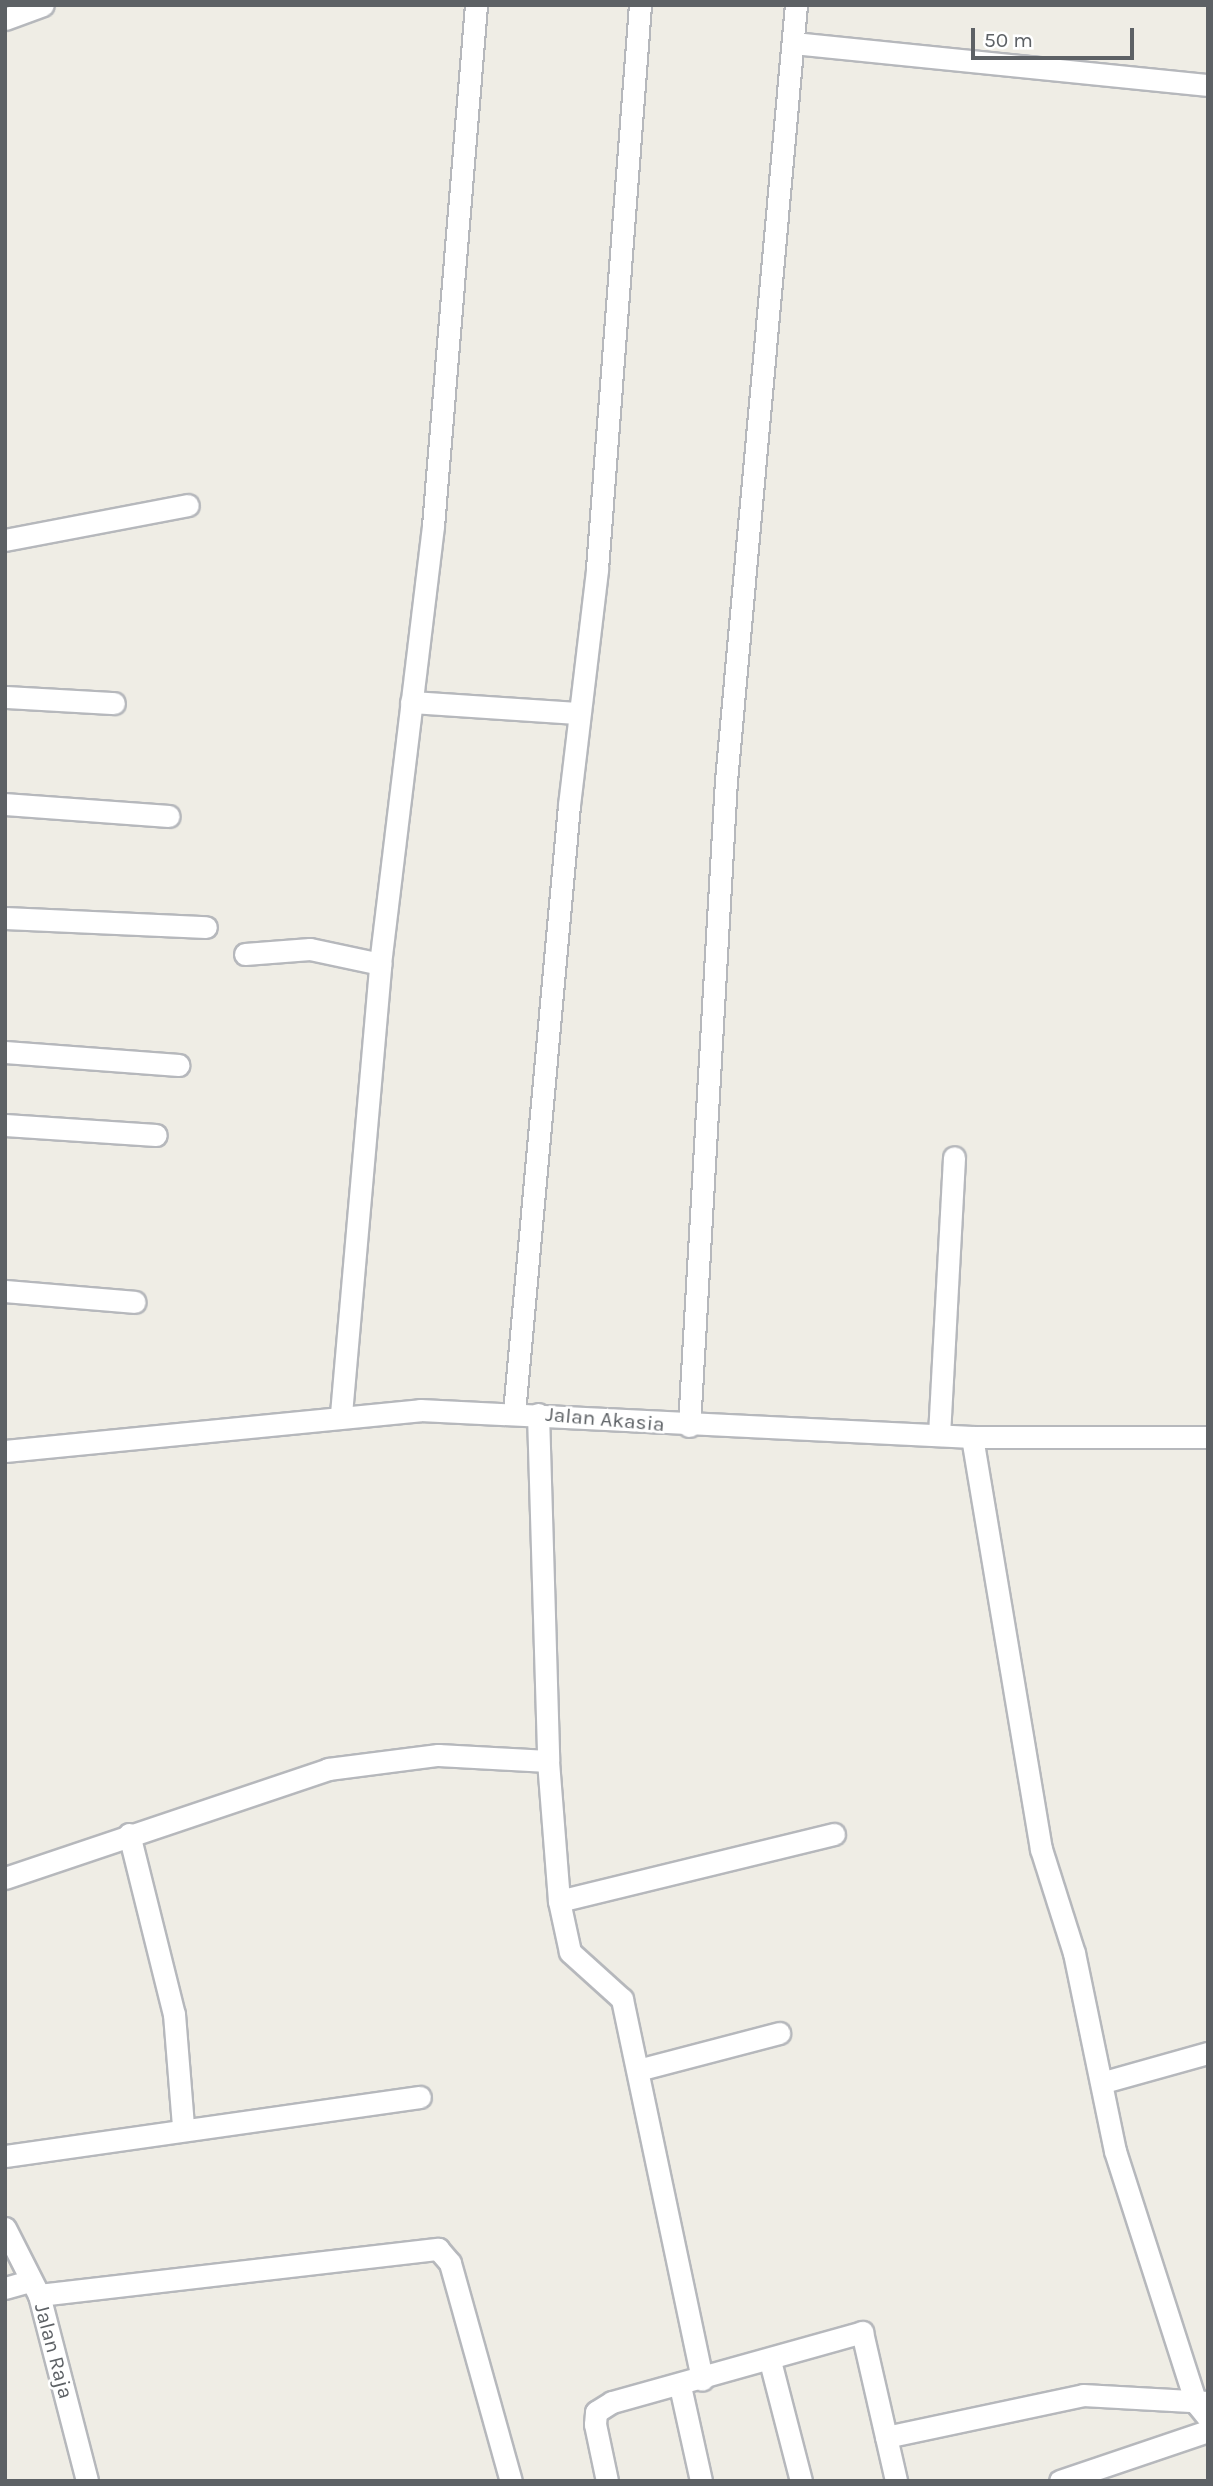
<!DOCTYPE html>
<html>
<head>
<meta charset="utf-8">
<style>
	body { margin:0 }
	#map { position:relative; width:1213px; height:2486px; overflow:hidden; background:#efede5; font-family:Karla,sans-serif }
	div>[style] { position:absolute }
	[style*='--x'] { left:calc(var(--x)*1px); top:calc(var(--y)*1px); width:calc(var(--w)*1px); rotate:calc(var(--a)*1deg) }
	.roads { filter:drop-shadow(2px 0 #b6b8bc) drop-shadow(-2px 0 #b6b8bc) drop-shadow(0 2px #b6b8bc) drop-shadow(0 -2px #b6b8bc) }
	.minor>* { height:21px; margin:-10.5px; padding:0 10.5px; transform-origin:10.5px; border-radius:10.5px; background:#fff }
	span { translate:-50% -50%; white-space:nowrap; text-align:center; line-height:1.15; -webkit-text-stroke:5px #fff; paint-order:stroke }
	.street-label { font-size:21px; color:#5d6165 }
	.frame { position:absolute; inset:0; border:7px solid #5d6165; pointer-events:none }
	.scale { position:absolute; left:971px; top:28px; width:163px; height:32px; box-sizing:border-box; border:4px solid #5d6165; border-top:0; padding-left:9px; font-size:21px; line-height:24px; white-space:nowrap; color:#5d6165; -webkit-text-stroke:5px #fff; paint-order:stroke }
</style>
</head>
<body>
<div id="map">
	<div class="roads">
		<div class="minor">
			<i style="--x:5;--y:19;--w:40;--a:-20.2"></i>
			<i style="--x:794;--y:43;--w:416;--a:5.8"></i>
			<i style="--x:5;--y:540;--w:186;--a:-10.8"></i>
			<i style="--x:5;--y:697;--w:109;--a:3.2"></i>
			<i style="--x:411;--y:702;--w:167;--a:3.8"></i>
			<i style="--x:5;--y:804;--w:164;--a:4.2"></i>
			<i style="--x:5;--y:918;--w:201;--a:2.6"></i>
			<i style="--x:245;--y:954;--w:65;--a:-4.4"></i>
			<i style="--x:310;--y:949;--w:72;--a:12.1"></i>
			<i style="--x:5;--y:1052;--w:174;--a:4.3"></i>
			<i style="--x:5;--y:1125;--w:151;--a:3.8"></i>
			<i style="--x:5;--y:1291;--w:130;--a:4.8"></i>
			<i style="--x:514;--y:1413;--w:610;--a:-84.83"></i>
			<i style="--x:569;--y:805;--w:238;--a:-83.2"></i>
			<i style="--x:597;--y:569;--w:566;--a:-85.64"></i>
			<i style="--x:341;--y:1414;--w:452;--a:-85"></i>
			<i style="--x:380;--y:964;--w:441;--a:-83.1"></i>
			<i style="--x:433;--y:526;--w:523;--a:-85.28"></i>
			<i style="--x:538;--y:1414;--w:347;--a:88.3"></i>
			<i style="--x:548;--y:1761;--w:140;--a:85.5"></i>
			<i style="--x:559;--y:1901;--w:52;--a:77.8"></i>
			<i style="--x:570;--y:1952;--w:70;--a:42.1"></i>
			<i style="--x:622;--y:1999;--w:389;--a:78.1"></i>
			<i style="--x:689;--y:1426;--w:646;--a:-86.72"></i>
			<i style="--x:726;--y:781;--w:779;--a:-84.85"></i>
			<i style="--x:939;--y:1435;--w:278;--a:-86.9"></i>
			<i style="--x:972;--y:1437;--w:418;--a:80.5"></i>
			<i style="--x:1041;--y:1849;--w:109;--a:72.4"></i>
			<i style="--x:1074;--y:1953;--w:202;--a:78.3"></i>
			<i style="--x:1115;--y:2151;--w:265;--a:72.2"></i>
			<i style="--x:1196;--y:2403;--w:19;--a:51"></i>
			<i style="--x:5;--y:1451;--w:417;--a:-5.6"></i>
			<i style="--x:420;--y:1410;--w:553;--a:2.8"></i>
			<i style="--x:972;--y:1437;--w:236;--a:0"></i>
			<i style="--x:129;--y:1834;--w:186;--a:76"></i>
			<i style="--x:174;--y:2014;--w:113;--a:85.4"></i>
			<i style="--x:5;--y:1878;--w:341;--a:-18.6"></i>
			<i style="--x:328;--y:1769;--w:111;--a:-7.3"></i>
			<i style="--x:438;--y:1755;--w:110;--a:3.1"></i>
			<i style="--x:559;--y:1901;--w:283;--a:-13.7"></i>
			<i style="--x:638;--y:2070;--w:146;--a:-14.7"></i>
			<i style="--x:1104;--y:2082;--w:108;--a:-15.6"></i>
			<i style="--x:5;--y:2156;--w:419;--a:-8.1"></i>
			<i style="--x:5;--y:2228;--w:75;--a:63.1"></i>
			<i style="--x:39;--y:2295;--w:192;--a:75.5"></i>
			<i style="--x:5;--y:2288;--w:26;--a:-16"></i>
			<i style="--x:39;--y:2295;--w:402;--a:-6.6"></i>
			<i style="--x:438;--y:2249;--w:18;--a:49"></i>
			<i style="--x:450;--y:2263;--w:226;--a:74.4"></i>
			<i style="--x:770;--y:2361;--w:124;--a:75.5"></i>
			<i style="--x:680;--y:2386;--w:97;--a:77.5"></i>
			<i style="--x:886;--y:2437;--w:201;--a:-12"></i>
			<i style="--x:1083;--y:2395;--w:125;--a:3.2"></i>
			<i style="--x:607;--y:2481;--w:58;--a:-101.9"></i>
			<i style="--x:595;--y:2424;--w:12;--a:-85"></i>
			<i style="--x:596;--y:2412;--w:19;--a:-32"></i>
			<i style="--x:612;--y:2402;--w:260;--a:-15.6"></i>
			<i style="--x:862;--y:2332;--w:153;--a:77.1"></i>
			<i style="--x:1060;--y:2481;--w:156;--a:-18.7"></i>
		</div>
	</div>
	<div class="street-label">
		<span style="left:605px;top:1419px;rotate:5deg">Jalan Akasia</span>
		<span style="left:54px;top:2351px;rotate:75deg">Jalan Raja</span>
	</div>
	<div class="frame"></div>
	<div class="scale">50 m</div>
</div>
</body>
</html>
